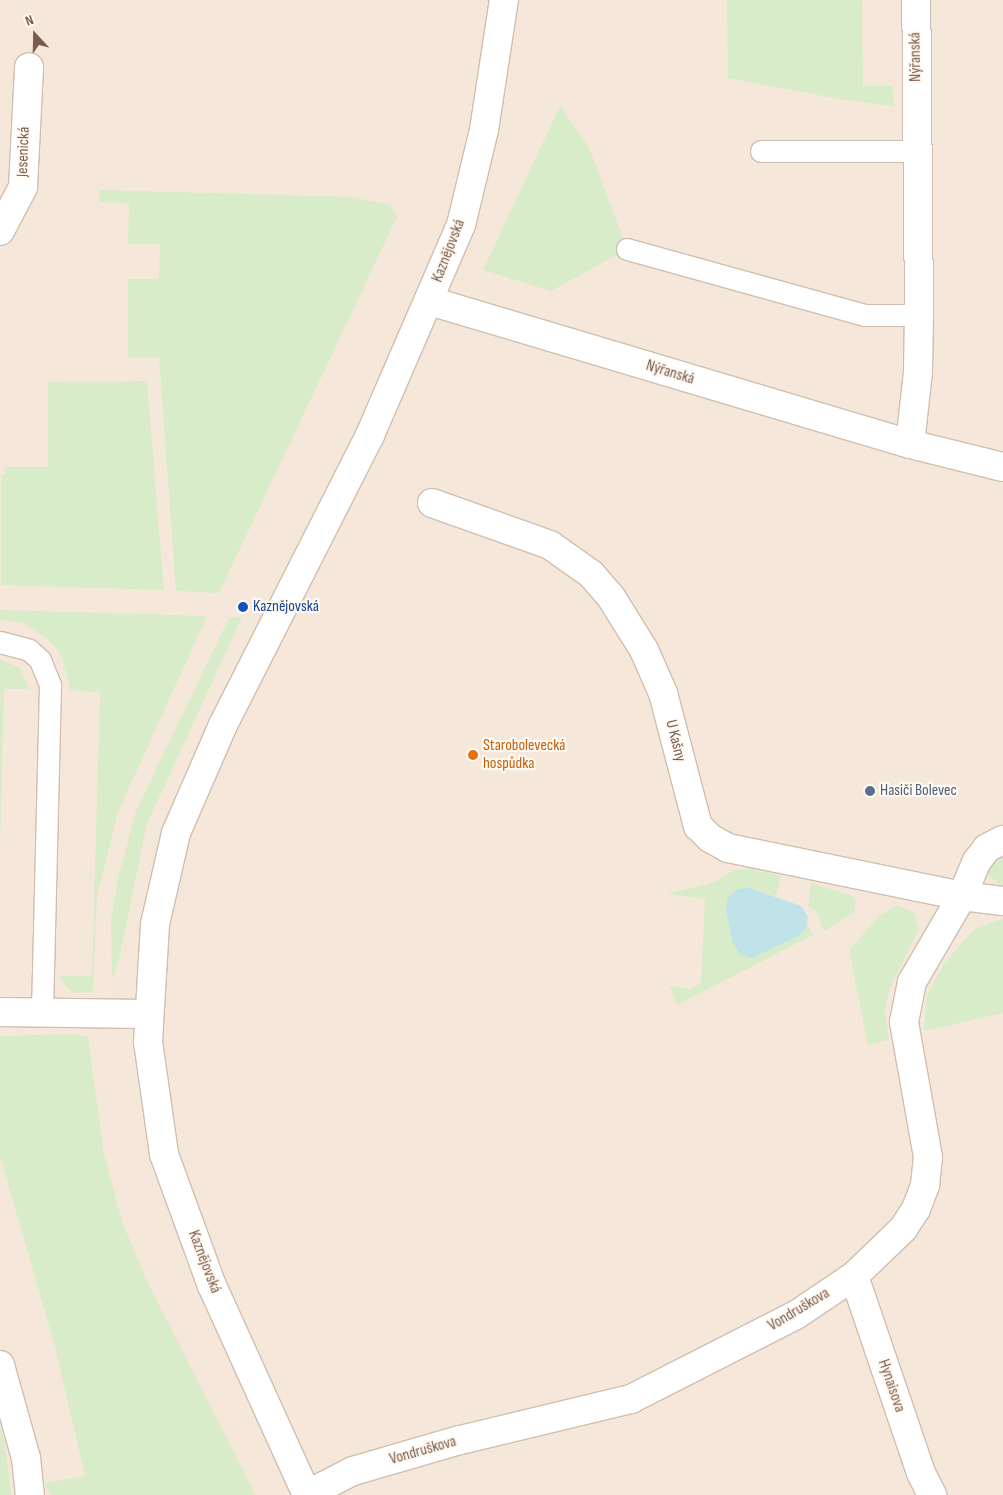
<!DOCTYPE html>
<html>
<head>
<meta charset="utf-8">
<style>
	body { margin:0 }
	#map { position:relative; width:1003px; height:1495px; overflow:hidden; background:#fdf6ec; font-family:"Sofia Sans Condensed",sans-serif }
	div>[style] { position:absolute }
	[style*='--x'] { left:calc(var(--x)*1px); top:calc(var(--y)*1px); width:calc(var(--w)*1px); rotate:calc(var(--a)*1deg) }
	.residential>* { inset:0; background:#f5e8da; transform-origin:0 0 }
	.green>* { inset:0; background:#d8ecc9 }
	.water>* { inset:0; background:#bfe3e8 }
	.roads { filter:drop-shadow(1px 0 #d1beb0) drop-shadow(-1px 0 #d1beb0) drop-shadow(0 1px #d1beb0) drop-shadow(0 -1px #d1beb0) }
	.lane>* { height:21px; margin:-10.5px; padding:0 10.5px; transform-origin:10.5px; border-radius:10.5px; background:#fff }
	.street>* { height:28px; margin:-14px; padding:0 14px; transform-origin:14px; border-radius:14px; background:#fff }
	.dots>* { width:14px; height:14px; translate:-50% -50%; box-sizing:border-box; border:2px solid #fffaf3; border-radius:50% }
	span { translate:-50% -50%; white-space:nowrap; text-align:center; line-height:1.15; -webkit-text-stroke:4.5px #fffaf3; paint-order:stroke }
	.street-label { font-size:16px; color:#7a5c4d }
	.transit-label { font-size:16px; color:#164399 }
	.left { translate:0 -50%; text-align:left }
	.food-label { font-size:16px; color:#c56008 }
	.service-label { font-size:16px; color:#4e5e75 }
	.north { position:absolute; left:10px; top:10px; width:50px; height:50px; -webkit-text-stroke:4px #fffaf3; paint-order:stroke; rotate:339deg; font-size:14px; font-weight:700; line-height:20px; text-align:center; color:#7a5c4d }
	.north::after { content:''; display:block; margin:auto; width:18px; height:22px; background:#7a5c4d; clip-path:polygon(50% 0,100% 100%,50% 72%,0 100%) }
</style>
</head>
<body>
<div id="map">
	<div class="residential">
		<i style="left:0;top:0;width:1003px;height:1495px"></i>
	</div>
	<div class="green">
		<i style="clip-path:polygon(727px 0,862px 0,863px 86px,893px 86px,894px 106px,839px 99px,728px 78px)"></i>
		<i style="clip-path:polygon(560px 106px,589px 147px,627px 249px,551px 291px,483px 270px)"></i>
		<i style="clip-path:polygon(99px 190px,352px 197px,390px 205px,397px 217px,219px 593px,176px 591px,159px 357px,128px 358px,128px 279px,159px 279px,160px 244px,128px 244px,129px 203px,99px 202px)"></i>
		<i style="clip-path:polygon(147px 381px,164px 590px,1px 585px,1px 474px,5px 474px,4px 467px,48px 467px,48px 382px)"></i>
		<i style="clip-path:polygon(0 610px,207px 616px,118px 812px,97px 897px,93px 992px,75px 993px,66px 987px,60px 976px,92px 976px,100px 692px,70px 690px,62px 657px,52px 643px,24px 623px,0 620px)"></i>
		<i style="clip-path:polygon(242px 617px,147px 824px,119px 959px,112px 980px,111px 918px,119px 874px,136px 811px,229px 618px)"></i>
		<i style="clip-path:polygon(0 659px,20px 668px,29px 689px,4px 689px,0 851px)"></i>
		<i style="clip-path:polygon(1003px 853px,1003px 886px,1001px 886px,989px 876px,988px 865px)"></i>
		<i style="clip-path:polygon(747px 868px,781px 876px,776px 896px,747px 887px,806px 928px,806px 921px,813px 935px,677px 1005px,670px 986px,691px 989px,701px 983px,705px 899px,667px 894px,715px 882px,734px 870px)"></i>
		<i style="clip-path:polygon(811px 883px,853px 896px,856px 902px,854px 912px,824px 931px,816px 911px,808px 906px)"></i>
		<i style="clip-path:polygon(896px 905px,914px 912px,919px 929px,890px 988px,885px 1011px,889px 1040px,868px 1045px,849px 950px,879px 916px)"></i>
		<i style="clip-path:polygon(1003px 919px,1003px 1013px,924px 1031px,927px 996px,944px 963px,976px 928px)"></i>
		<i style="clip-path:polygon(73px 1034px,88px 1037px,104px 1154px,123px 1224px,144px 1274px,255px 1495px,51px 1495px,44px 1483px,85px 1476px,55px 1347px,0 1156px,0 1036px)"></i>
		<i style="clip-path:polygon(0 1426px,5px 1444px,11px 1495px,0 1495px)"></i>
	</div>
	<div class="water">
		<i style="clip-path:polygon(747px 887px,801px 906px,808px 917px,806px 928px,798px 936px,753px 958px,741px 955px,733px 944px,726px 911px,727px 899px,736px 890px)"></i>
	</div>
	<div class="roads">
		<div class="lane">
			<i style="--x:761;--y:151;--w:156;--a:0"></i>
			<i style="--x:627;--y:249;--w:247;--a:15.5"></i>
			<i style="--x:865;--y:315;--w:54;--a:0"></i>
			<i style="--x:0;--y:642;--w:30;--a:15"></i>
			<i style="--x:29;--y:650;--w:15;--a:42"></i>
			<i style="--x:40;--y:660;--w:27;--a:68"></i>
			<i style="--x:50;--y:685;--w:328;--a:91.4"></i>
		</div>
		<div class="street">
			<i style="--x:0;--y:231;--w:50;--a:-62.4"></i>
			<i style="--x:23;--y:187;--w:120;--a:-87.1"></i>
			<i style="--x:430;--y:301;--w:501;--a:16.59"></i>
			<i style="--x:910;--y:444;--w:96;--a:13.9"></i>
			<i style="--x:910;--y:444;--w:73;--a:-83.7"></i>
			<i style="--x:918;--y:371;--w:56;--a:-89"></i>
			<i style="--x:919;--y:315;--w:315;--a:-90.5"></i>
			<i style="--x:432;--y:503;--w:125;--a:19.6"></i>
			<i style="--x:550;--y:545;--w:50;--a:35.3"></i>
			<i style="--x:591;--y:574;--w:30;--a:49"></i>
			<i style="--x:611;--y:597;--w:62;--a:58.1"></i>
			<i style="--x:644;--y:650;--w:47;--a:66.2"></i>
			<i style="--x:663;--y:693;--w:138;--a:75.3"></i>
			<i style="--x:698;--y:826;--w:17;--a:45"></i>
			<i style="--x:710;--y:838;--w:21;--a:29"></i>
			<i style="--x:728;--y:848;--w:239;--a:11.6"></i>
			<i style="--x:962;--y:896;--w:38;--a:-67"></i>
			<i style="--x:977;--y:861;--w:16;--a:-52"></i>
			<i style="--x:987;--y:848;--w:18;--a:-27"></i>
			<i style="--x:0;--y:1012;--w:148;--a:0.8"></i>
			<i style="--x:854;--y:1276;--w:208;--a:71.2"></i>
			<i style="--x:921;--y:1473;--w:25;--a:63"></i>
			<i style="--x:0;--y:1365;--w:97;--a:74.4"></i>
			<i style="--x:26;--y:1458;--w:37;--a:84"></i>
			<i style="--x:306;--y:1495;--w:53;--a:-27.1"></i>
			<i style="--x:353;--y:1471;--w:111;--a:-16.2"></i>
			<i style="--x:460;--y:1440;--w:176;--a:-13.5"></i>
			<i style="--x:631;--y:1399;--w:185;--a:-27"></i>
			<i style="--x:796;--y:1315;--w:70;--a:-33.9"></i>
			<i style="--x:854;--y:1276;--w:68;--a:-43.8"></i>
			<i style="--x:903;--y:1229;--w:24;--a:-57"></i>
			<i style="--x:916;--y:1209;--w:26;--a:-69"></i>
			<i style="--x:925;--y:1185;--w:28;--a:-84"></i>
			<i style="--x:928;--y:1157;--w:137;--a:-100.1"></i>
			<i style="--x:904;--y:1022;--w:41;--a:-78.7"></i>
			<i style="--x:912;--y:982;--w:99;--a:-59.8"></i>
			<i style="--x:962;--y:896;--w:41;--a:7"></i>
			<i style="--x:307;--y:1495;--w:230;--a:-114.4"></i>
			<i style="--x:212;--y:1286;--w:140;--a:-110"></i>
			<i style="--x:164;--y:1154;--w:113;--a:-98.1"></i>
			<i style="--x:148;--y:1042;--w:118;--a:-86.6"></i>
			<i style="--x:155;--y:924;--w:93;--a:-77"></i>
			<i style="--x:176;--y:833;--w:118;--a:-66.5"></i>
			<i style="--x:223;--y:725;--w:325;--a:-63.1"></i>
			<i style="--x:370;--y:435;--w:229;--a:-66.6"></i>
			<i style="--x:461;--y:225;--w:98;--a:-76.4"></i>
			<i style="--x:484;--y:130;--w:132;--a:-81.3"></i>
		</div>
	</div>
	<div class="dots">
		<i style="left:243px;top:607px;background:#1a4fb4"></i>
		<i style="left:473px;top:755px;background:#e8710a"></i>
		<i style="left:870px;top:791px;background:#5c6f8a"></i>
	</div>
	<div class="street-label">
		<span style="left:916px;top:57px;rotate:-91deg">Nýřanská</span>
		<span style="left:24px;top:152px;rotate:-88deg">Jesenická</span>
		<span style="left:449px;top:251px;rotate:-69deg">Kaznějovská</span>
		<span style="left:670px;top:373px;rotate:17deg">Nýřanská</span>
		<span style="left:675px;top:741px;rotate:76deg">U Kašny</span>
		<span style="left:204px;top:1262px;rotate:69deg">Kaznějovská</span>
		<span style="left:799px;top:1310px;rotate:-31deg">Vondruškova</span>
		<span style="left:891px;top:1386px;rotate:71deg">Hynaisova</span>
		<span style="left:423px;top:1451px;rotate:-16deg">Vondruškova</span>
	</div>
	<div class="transit-label">
		<span class="left" style="left:253px;top:607px">Kaznějovská</span>
	</div>
	<div class="food-label">
		<span class="left" style="left:483px;top:755px">Starobolevecká<br>hospůdka</span>
	</div>
	<div class="service-label">
		<span class="left" style="left:880px;top:791px">Hasiči Bolevec</span>
	</div>
	<div class="north">N</div>
</div>
</body>
</html>
